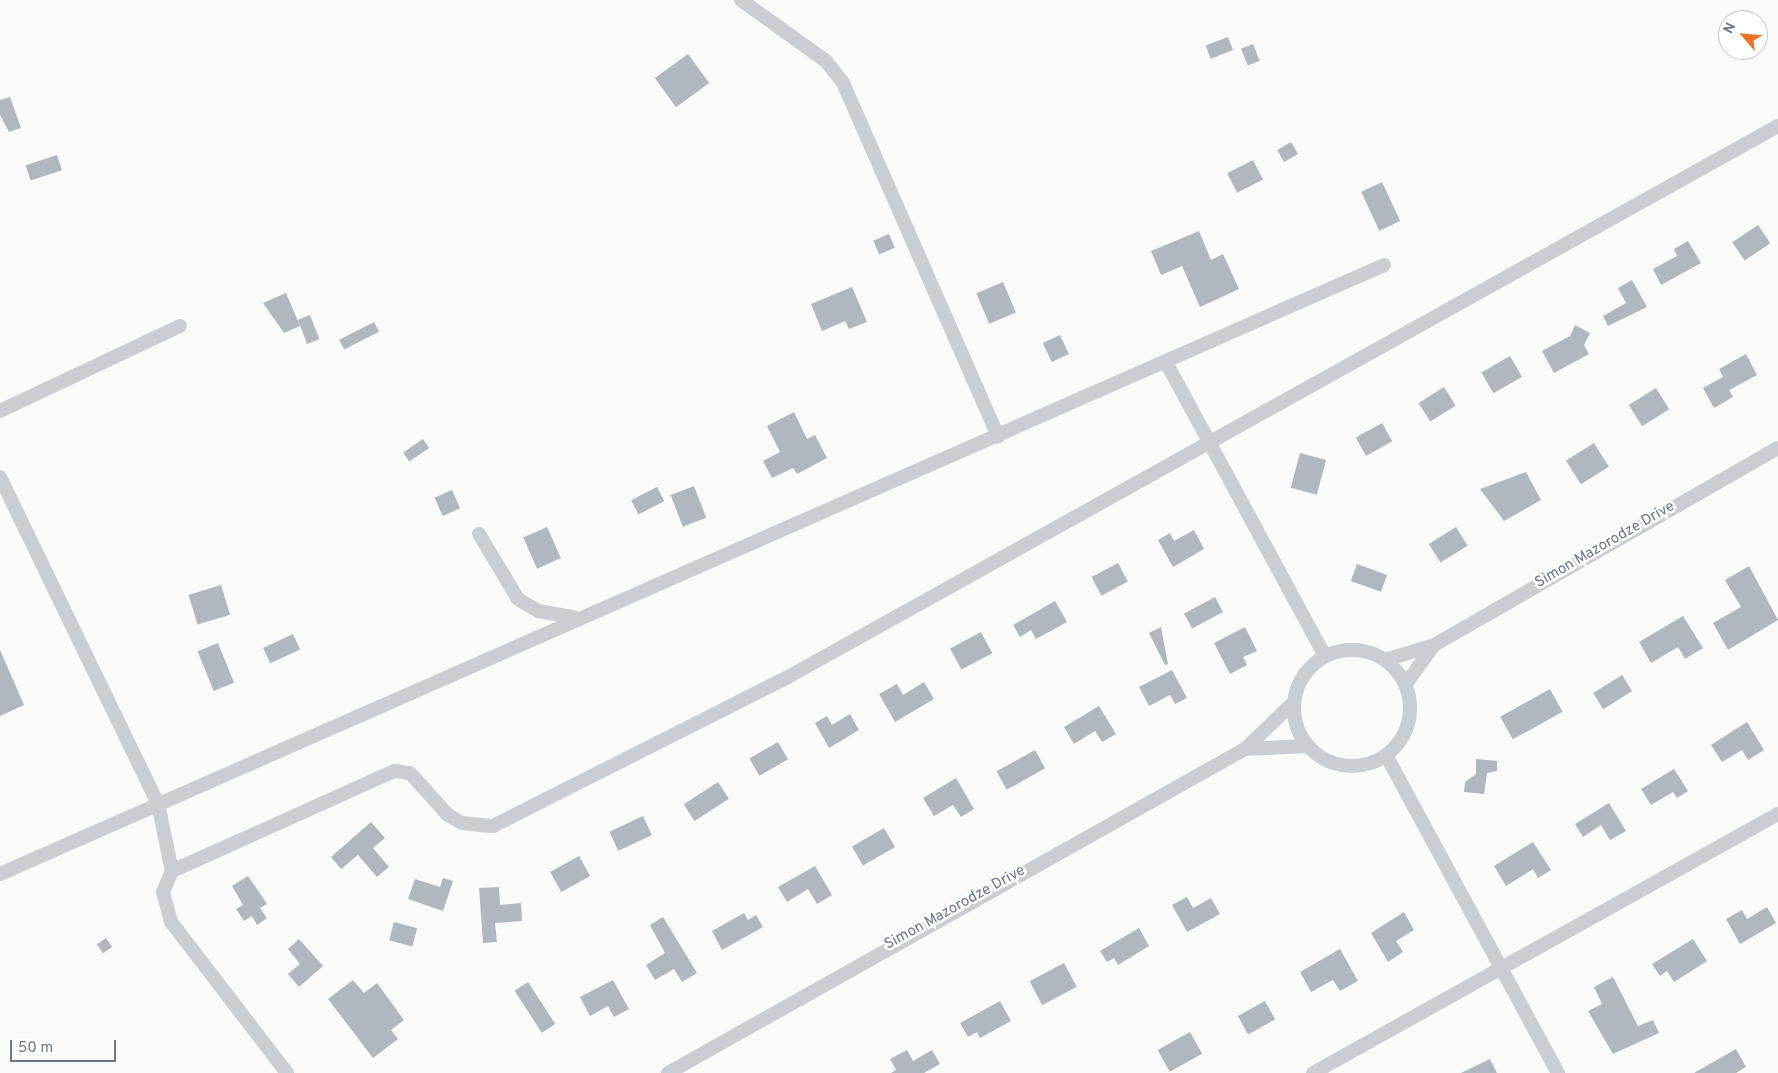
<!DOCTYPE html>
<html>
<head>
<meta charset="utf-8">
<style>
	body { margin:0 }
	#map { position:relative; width:1778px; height:1073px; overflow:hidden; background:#fafaf8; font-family:Overpass,sans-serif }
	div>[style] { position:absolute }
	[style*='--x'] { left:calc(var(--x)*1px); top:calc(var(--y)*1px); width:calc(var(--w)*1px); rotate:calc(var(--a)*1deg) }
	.building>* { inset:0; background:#b0b7bf; transform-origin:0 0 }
	.minor>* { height:14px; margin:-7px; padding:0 7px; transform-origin:7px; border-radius:7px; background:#cacdd1 }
	.minor>.ring { margin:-7px; padding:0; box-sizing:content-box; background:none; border:14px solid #cacdd1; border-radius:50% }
	span { translate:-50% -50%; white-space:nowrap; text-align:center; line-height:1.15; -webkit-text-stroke:5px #fff; paint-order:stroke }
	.street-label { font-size:15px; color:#67758a }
	.north { position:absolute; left:1718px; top:10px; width:50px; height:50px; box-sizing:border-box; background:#fff; border:1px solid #c2c8d0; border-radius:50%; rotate:297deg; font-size:14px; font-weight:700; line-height:20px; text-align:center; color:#67758a }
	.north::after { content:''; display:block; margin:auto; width:18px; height:22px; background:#ec7226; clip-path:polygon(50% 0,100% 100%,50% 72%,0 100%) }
	.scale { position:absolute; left:10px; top:1040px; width:106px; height:22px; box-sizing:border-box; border:2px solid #67758a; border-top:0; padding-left:6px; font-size:15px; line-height:18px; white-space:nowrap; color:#67758a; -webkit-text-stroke:4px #fff; paint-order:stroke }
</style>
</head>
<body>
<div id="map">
	<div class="building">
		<i style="left:1228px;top:37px;width:14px;height:24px;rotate:69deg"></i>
		<i style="left:1253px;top:44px;width:18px;height:13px;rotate:68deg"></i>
		<i style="left:688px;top:54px;width:36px;height:41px;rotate:54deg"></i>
		<i style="clip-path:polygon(10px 97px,21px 128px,9px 132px,0 115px,0 100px)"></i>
		<i style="left:1291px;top:142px;width:14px;height:16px;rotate:60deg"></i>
		<i style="left:57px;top:155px;width:16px;height:33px;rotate:72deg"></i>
		<i style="left:1253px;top:160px;width:22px;height:29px;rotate:63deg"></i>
		<i style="left:1382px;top:182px;width:43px;height:23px;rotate:65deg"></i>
		<i style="left:1758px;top:225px;width:22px;height:31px;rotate:56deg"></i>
		<i style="clip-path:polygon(1199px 231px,1211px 260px,1223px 254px,1239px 289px,1200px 307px,1182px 266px,1161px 275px,1151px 251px)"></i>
		<i style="left:889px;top:234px;width:15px;height:17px;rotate:67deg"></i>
		<i style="clip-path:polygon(1688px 241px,1701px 263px,1661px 285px,1653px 269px,1677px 256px,1674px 249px)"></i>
		<i style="clip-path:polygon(1632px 280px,1647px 307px,1608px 326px,1603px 316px,1626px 303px,1618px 288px)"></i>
		<i style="left:1003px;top:282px;width:33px;height:29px;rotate:67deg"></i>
		<i style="clip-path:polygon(852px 287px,867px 322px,849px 329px,845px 321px,822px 331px,811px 304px)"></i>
		<i style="clip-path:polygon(286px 293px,300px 326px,284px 333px,263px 303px)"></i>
		<i style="left:310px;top:315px;width:26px;height:13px;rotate:69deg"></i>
		<i style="left:374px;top:322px;width:11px;height:39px;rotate:63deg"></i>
		<i style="clip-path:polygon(1575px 325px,1590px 333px,1584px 345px,1589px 354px,1554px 373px,1542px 351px,1570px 336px)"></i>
		<i style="left:1060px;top:335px;width:21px;height:19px;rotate:65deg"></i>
		<i style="clip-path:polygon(1746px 354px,1757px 375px,1729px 390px,1733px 397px,1714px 408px,1703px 388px,1723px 377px,1719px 369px)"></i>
		<i style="left:1510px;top:356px;width:24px;height:33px;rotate:60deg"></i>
		<i style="left:1444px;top:387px;width:22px;height:30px;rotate:58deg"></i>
		<i style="left:1656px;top:388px;width:25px;height:32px;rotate:58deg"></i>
		<i style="clip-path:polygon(794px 412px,807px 439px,815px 435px,827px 458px,797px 474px,793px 468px,772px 478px,763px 461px,780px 452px,767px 426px)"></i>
		<i style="left:1382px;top:423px;width:21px;height:30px;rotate:61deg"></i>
		<i style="left:423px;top:439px;width:11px;height:24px;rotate:56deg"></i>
		<i style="left:1594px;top:443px;width:28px;height:33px;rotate:58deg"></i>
		<i style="left:1300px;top:453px;width:27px;height:36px;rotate:15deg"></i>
		<i style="clip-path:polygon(1526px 472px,1541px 500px,1504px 521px,1480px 489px)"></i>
		<i style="left:694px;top:486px;width:34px;height:25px;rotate:69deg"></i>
		<i style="left:657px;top:487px;width:16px;height:29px;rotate:63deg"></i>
		<i style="left:452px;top:490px;width:20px;height:19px;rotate:66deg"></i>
		<i style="left:547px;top:527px;width:34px;height:26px;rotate:66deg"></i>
		<i style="left:1456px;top:527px;width:22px;height:32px;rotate:58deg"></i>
		<i style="clip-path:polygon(1194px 530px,1204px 549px,1173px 567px,1158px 540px,1170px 533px,1174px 541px)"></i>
		<i style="left:1118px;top:563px;width:21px;height:30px;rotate:62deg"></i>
		<i style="left:1357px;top:564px;width:32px;height:18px;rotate:20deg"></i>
		<i style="clip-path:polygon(1749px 566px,1778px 620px,1728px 650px,1713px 623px,1741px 607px,1725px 580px)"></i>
		<i style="left:221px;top:585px;width:31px;height:34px;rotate:73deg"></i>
		<i style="left:1215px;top:597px;width:17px;height:35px;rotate:62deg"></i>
		<i style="clip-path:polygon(1055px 601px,1067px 622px,1036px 639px,1031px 630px,1020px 637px,1013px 625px)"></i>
		<i style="clip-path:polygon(1683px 616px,1703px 648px,1685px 659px,1678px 647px,1651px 663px,1639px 642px)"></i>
		<i style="clip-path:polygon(1161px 627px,1168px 664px,1165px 665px,1149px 633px)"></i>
		<i style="clip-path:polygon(1245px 627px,1257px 651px,1243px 657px,1247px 665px,1230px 674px,1214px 643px)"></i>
		<i style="left:981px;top:632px;width:24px;height:35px;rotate:62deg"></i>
		<i style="left:293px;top:634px;width:17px;height:33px;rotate:65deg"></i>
		<i style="left:218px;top:643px;width:43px;height:22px;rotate:68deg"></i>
		<i style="clip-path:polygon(0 650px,24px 705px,0 716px)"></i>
		<i style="clip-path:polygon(1172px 670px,1187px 698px,1175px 704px,1170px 695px,1149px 706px,1139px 687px)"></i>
		<i style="left:1622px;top:675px;width:19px;height:34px;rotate:58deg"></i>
		<i style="clip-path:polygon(924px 682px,934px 699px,895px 722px,879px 694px,897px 684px,903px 695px)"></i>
		<i style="left:1550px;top:689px;width:26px;height:57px;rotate:61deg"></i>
		<i style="clip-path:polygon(1099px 706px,1116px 734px,1102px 742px,1095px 731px,1074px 744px,1064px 727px)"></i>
		<i style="clip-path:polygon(850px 714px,859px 730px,829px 748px,815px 723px,827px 716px,832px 725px)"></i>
		<i style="clip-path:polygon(1747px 722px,1764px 750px,1748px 760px,1742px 750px,1722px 762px,1711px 745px)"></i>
		<i style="left:778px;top:742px;width:20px;height:33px;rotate:60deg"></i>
		<i style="left:1035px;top:750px;width:21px;height:44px;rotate:61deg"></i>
		<i style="clip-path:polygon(1476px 759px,1497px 761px,1497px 771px,1487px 773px,1484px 794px,1464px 792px,1465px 782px,1476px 774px)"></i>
		<i style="clip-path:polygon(1674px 769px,1688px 791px,1677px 798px,1673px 792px,1651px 805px,1641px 789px)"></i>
		<i style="clip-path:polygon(956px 778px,974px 809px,961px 817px,953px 805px,934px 816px,923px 798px)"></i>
		<i style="left:718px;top:782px;width:20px;height:41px;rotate:57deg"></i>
		<i style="clip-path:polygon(1609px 803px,1626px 831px,1610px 840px,1601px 825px,1583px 837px,1575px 824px)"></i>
		<i style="left:643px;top:816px;width:21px;height:37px;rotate:65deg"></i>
		<i style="clip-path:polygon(371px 822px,385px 838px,373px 848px,389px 867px,377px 877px,358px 855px,341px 869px,331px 857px)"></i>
		<i style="left:884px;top:828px;width:22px;height:37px;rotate:60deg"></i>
		<i style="clip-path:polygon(1533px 842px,1551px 870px,1538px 878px,1533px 869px,1506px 886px,1494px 866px)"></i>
		<i style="left:579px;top:856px;width:23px;height:33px;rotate:61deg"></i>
		<i style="clip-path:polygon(815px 866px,832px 895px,817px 904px,808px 889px,787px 902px,778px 887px)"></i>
		<i style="clip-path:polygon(248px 876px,267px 904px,260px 908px,267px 918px,257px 925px,252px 916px,244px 921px,236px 909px,243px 905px,232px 886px)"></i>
		<i style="clip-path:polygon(443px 878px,453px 881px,443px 911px,408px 899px,415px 879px,440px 887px)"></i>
		<i style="clip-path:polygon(499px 887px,500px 905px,521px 903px,522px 921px,495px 923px,497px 942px,483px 943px,479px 888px)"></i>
		<i style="clip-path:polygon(1187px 897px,1193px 908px,1211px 898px,1220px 914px,1187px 932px,1172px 905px)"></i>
		<i style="clip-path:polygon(1767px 907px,1776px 923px,1740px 944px,1726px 919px,1742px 910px,1747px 919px)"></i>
		<i style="clip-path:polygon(1404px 912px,1414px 930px,1396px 941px,1403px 952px,1388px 962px,1371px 933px)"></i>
		<i style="clip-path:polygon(744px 913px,748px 920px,756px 915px,763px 927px,722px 950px,712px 931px)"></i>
		<i style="clip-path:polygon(663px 917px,697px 973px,682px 982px,674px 969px,655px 980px,646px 965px,665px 953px,650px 925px)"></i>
		<i style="left:394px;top:922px;width:24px;height:19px;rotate:15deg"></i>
		<i style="clip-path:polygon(1139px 928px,1149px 946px,1118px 965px,1114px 958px,1107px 962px,1100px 951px)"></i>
		<i style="left:106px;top:938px;width:11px;height:11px;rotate:56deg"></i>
		<i style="clip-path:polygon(299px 939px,323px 966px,299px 987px,288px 974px,300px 964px,288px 949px)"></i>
		<i style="clip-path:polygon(1693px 939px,1707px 961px,1674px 982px,1667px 971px,1660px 976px,1652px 964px)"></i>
		<i style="clip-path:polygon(1340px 949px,1358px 981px,1340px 991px,1333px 980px,1311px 992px,1300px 972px)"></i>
		<i style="left:1064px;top:963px;width:27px;height:39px;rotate:62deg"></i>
		<i style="clip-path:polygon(1613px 977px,1638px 1026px,1653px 1020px,1659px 1033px,1613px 1054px,1588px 1011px,1602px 1004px,1594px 987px)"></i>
		<i style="clip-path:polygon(353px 980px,364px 993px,377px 983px,404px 1020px,391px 1030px,398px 1039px,373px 1058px,328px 999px)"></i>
		<i style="clip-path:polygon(613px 980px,629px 1009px,614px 1017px,608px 1006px,590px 1016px,580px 997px)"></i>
		<i style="left:528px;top:982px;width:50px;height:16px;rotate:57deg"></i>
		<i style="clip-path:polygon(1000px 1001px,1011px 1021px,980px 1038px,977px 1032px,968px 1037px,960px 1023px)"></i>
		<i style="left:1265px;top:1001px;width:21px;height:31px;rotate:61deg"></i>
		<i style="left:1190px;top:1032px;width:25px;height:37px;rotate:61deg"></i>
		<i style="clip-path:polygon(1736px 1049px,1746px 1067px,1736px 1073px,1694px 1073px)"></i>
		<i style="clip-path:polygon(907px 1050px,913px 1061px,932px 1050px,940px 1064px,924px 1073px,891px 1073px,896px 1070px,890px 1059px)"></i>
		<i style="clip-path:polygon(1490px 1059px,1497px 1073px,1461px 1073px)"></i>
	</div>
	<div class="minor">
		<i style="--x:741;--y:0;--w:105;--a:35.7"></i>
		<i style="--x:826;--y:61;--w:28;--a:52"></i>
		<i style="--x:843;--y:83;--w:386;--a:66.3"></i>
		<i style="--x:1167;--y:364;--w:332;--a:61.6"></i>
		<i style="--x:0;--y:411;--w:199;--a:-25.3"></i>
		<i style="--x:0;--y:477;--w:363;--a:64.2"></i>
		<i style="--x:158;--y:804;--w:68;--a:78.2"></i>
		<i style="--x:479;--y:534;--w:76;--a:59"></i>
		<i style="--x:518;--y:599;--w:23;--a:31"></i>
		<i style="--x:538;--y:611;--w:36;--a:10"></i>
		<i class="ring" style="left:1294px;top:650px;width:102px;height:102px"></i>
		<i style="--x:1385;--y:660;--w:51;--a:-17"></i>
		<i style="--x:1434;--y:645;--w:396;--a:-29.8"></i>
		<i style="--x:1405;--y:685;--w:49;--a:-54.1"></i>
		<i style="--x:1245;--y:749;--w:63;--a:-2.7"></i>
		<i style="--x:1386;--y:755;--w:362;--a:61.6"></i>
		<i style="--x:0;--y:874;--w:1512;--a:-23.75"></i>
		<i style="--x:287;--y:1073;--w:190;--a:-127.5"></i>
		<i style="--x:171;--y:922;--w:31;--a:-105"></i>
		<i style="--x:163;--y:892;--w:23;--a:-67"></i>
		<i style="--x:172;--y:871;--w:244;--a:-24.2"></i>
		<i style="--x:395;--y:771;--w:15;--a:8"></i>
		<i style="--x:410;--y:773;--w:57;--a:47.9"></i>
		<i style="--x:448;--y:815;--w:16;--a:30"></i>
		<i style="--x:462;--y:823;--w:31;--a:6"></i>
		<i style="--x:493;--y:826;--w:330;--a:-26.8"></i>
		<i style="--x:788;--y:677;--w:1133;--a:-29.1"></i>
		<i style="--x:668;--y:1073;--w:662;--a:-29.32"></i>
		<i style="--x:1245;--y:749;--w:68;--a:-43.8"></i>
		<i style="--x:1313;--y:1073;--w:532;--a:-29.12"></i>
	</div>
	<div class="street-label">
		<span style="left:1605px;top:545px;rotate:-30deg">Simon Mazorodze Drive</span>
		<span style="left:955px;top:908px;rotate:-29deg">Simon Mazorodze Drive</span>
	</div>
	<div class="north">N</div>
	<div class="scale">50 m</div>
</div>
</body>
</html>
